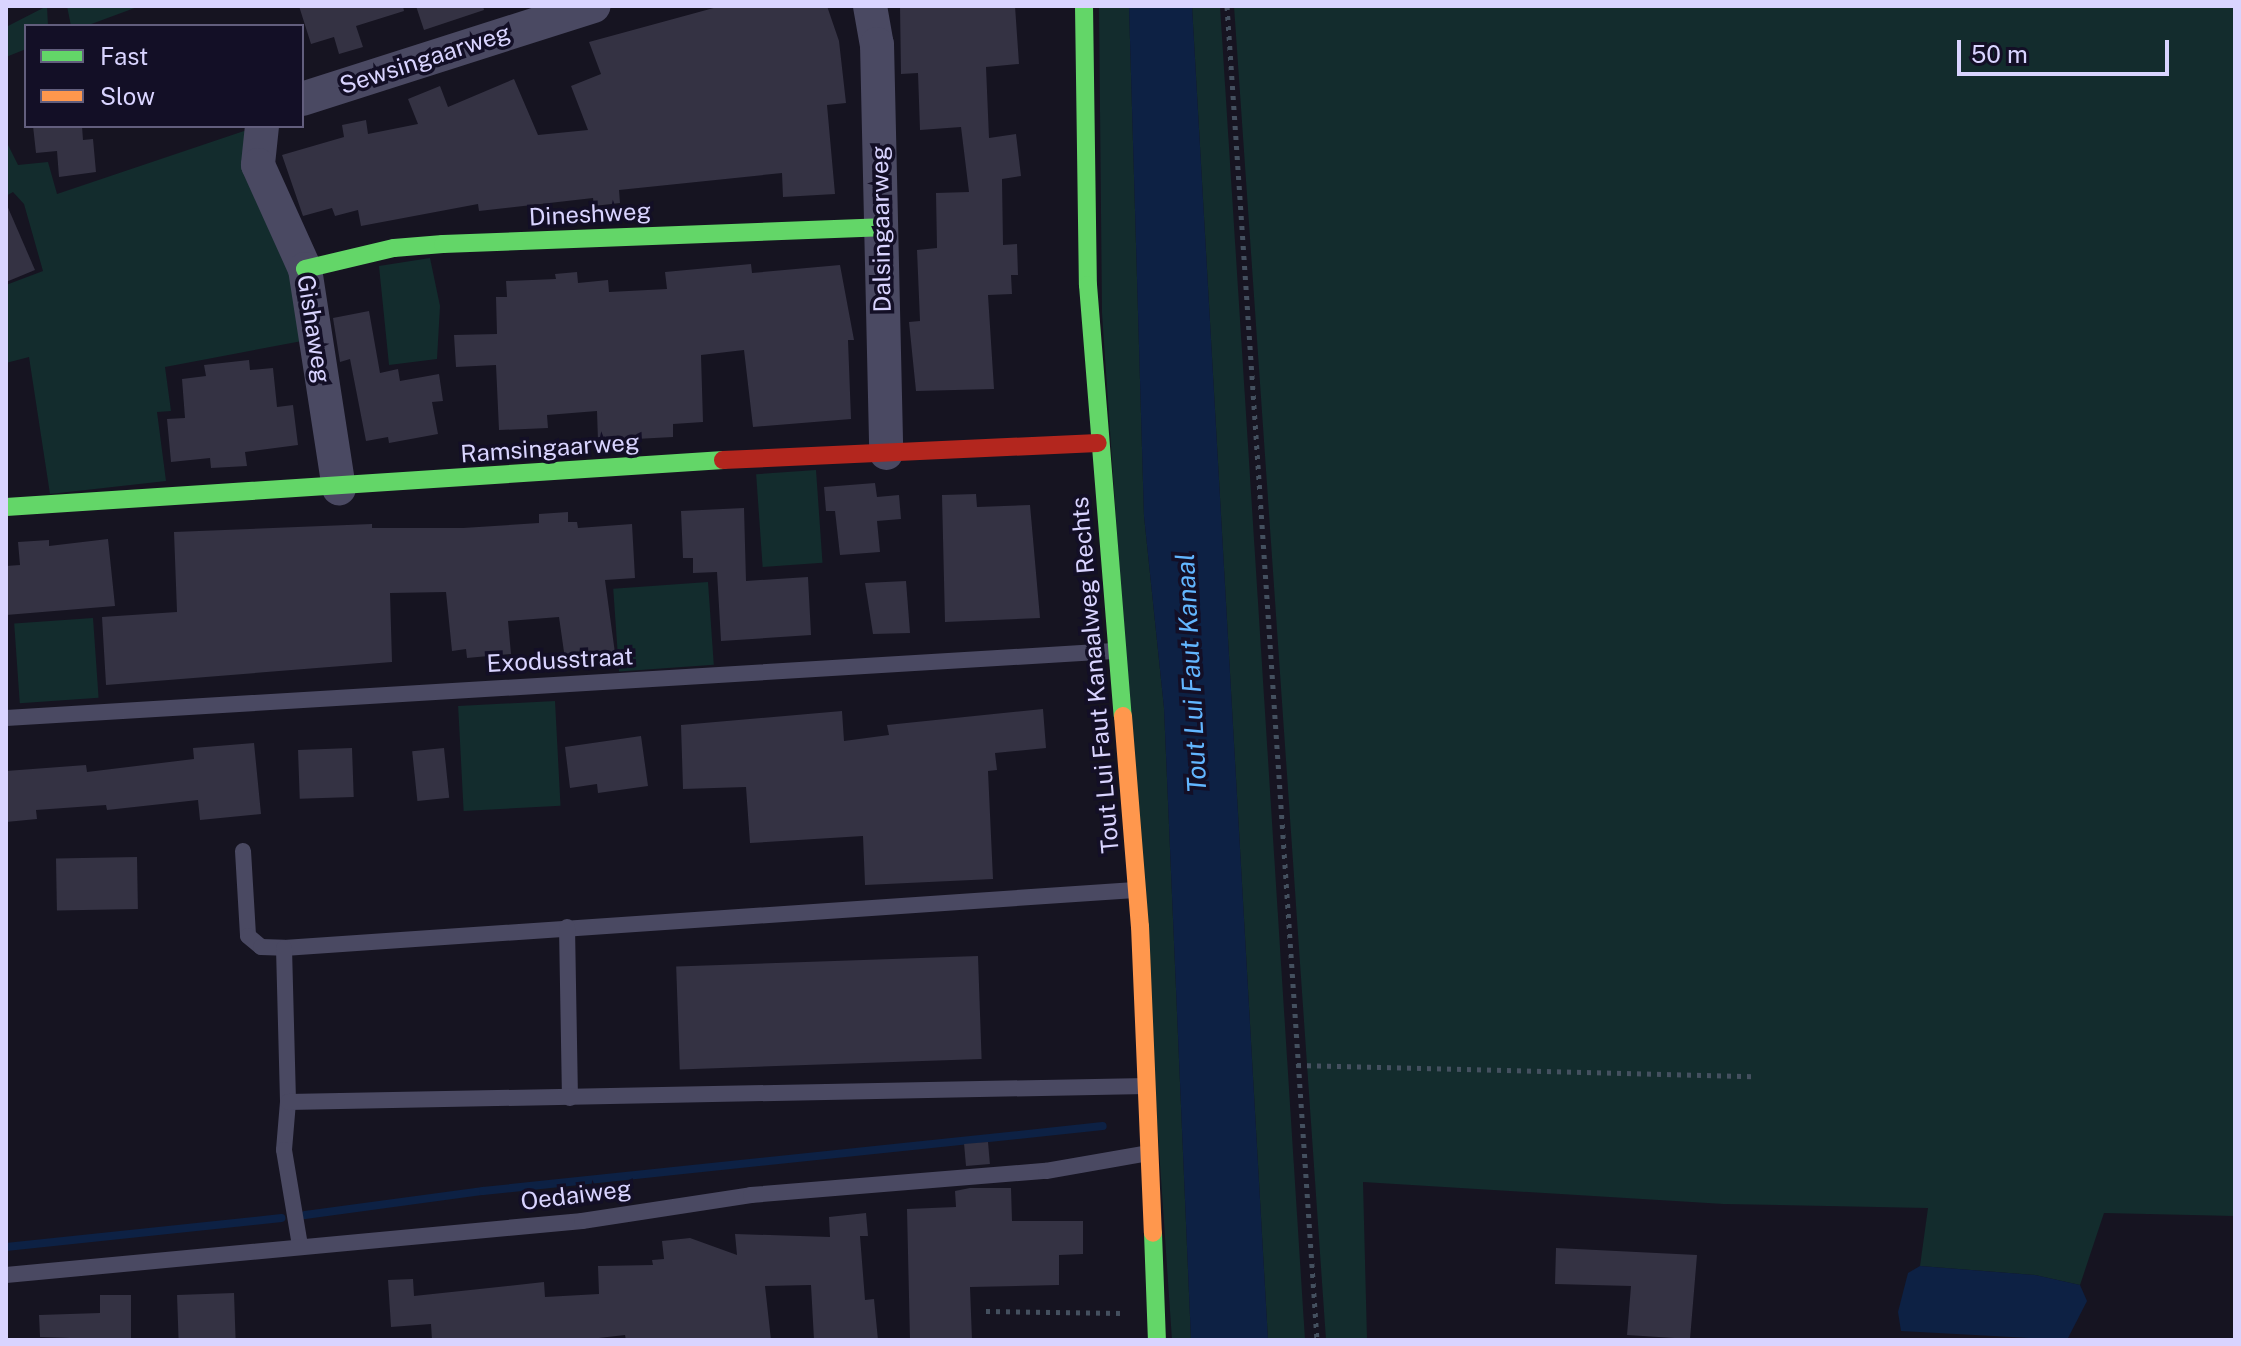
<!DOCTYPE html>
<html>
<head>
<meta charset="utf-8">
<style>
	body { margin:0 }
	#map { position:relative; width:2241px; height:1346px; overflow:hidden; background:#161421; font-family:"Public Sans",sans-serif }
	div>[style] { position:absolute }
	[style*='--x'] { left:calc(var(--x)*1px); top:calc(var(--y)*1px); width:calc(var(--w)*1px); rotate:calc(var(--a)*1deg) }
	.green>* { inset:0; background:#132c2d; transform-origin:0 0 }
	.water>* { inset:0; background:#0d2144 }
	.stream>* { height:8px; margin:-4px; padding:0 4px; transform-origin:4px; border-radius:4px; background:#0d2144 }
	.building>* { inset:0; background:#343243; transform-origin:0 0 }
	.path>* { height:5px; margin-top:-2.5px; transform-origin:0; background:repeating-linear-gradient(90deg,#44505f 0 4px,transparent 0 10px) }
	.lane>* { height:16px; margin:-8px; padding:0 8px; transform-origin:8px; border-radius:8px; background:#4a4962 }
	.street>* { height:34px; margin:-17px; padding:0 17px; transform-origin:17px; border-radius:17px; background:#4a4962 }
	.fast>* { height:18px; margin:-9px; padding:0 9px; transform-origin:9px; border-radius:9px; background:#63d668 }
	.slow>* { height:18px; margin:-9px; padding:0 9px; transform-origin:9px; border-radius:9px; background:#ff974d }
	.jam>* { height:18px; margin:-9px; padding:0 9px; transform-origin:9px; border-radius:9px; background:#b3261e }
	span { translate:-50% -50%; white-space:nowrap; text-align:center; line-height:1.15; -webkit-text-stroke:7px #130f26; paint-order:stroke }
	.street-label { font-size:24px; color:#d9d4ff }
	.water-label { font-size:26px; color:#62b6ff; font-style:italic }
	.frame { position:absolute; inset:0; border:8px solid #d9d4ff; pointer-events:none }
	.legend { position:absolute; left:24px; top:24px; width:280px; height:104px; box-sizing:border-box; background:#130f26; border:2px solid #625e7d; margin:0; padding:10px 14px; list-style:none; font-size:24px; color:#d9d4ff }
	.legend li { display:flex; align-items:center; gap:16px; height:40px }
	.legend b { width:40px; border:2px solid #625e7d }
	.scale { position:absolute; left:1957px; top:40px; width:212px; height:36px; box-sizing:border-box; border:4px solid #d9d4ff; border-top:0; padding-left:10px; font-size:24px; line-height:28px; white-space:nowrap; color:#d9d4ff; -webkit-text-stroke:6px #130f26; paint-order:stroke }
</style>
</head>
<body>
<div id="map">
	<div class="green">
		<i style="clip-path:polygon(47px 6px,48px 26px,26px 26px,26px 49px,6px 57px,6px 27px)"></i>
		<i style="clip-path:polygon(67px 6px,140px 6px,86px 26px,71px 26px)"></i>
		<i style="clip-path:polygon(1099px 6px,1129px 6px,1144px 516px,1164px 708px,1191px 1340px,1172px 1340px,1102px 313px)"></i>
		<i style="clip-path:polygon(1192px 6px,1220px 6px,1305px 1340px,1268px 1340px)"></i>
		<i style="clip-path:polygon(1234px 6px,2235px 6px,2235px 1216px,2104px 1213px,2080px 1285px,2035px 1275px,1920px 1266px,1928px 1208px,1724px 1204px,1363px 1182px,1367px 1340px,1326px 1340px)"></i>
		<i style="clip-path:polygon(247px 130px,295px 272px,302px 341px,165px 367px,171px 411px,157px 412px,166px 481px,50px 494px,29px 357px,6px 363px,6px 285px,43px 271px,24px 204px,13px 192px,6px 196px,6px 141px,18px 165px,48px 162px,57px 194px)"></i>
		<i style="clip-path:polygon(430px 258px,440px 306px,437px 359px,389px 365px,379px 266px)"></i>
		<i style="left:816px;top:470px;width:93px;height:60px;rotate:86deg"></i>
		<i style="left:708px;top:582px;width:83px;height:95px;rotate:86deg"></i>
		<i style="left:93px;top:618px;width:80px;height:79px;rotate:86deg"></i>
		<i style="left:555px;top:701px;width:105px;height:97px;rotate:87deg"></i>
	</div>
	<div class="water">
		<i style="clip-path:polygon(1129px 6px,1192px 6px,1268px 1340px,1191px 1340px,1164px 708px,1144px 516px)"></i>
		<i style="clip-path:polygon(1920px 1266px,2035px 1275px,2080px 1285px,2087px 1301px,2067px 1340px,1901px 1331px,1898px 1312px,1908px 1273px)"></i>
	</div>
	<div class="stream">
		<i style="--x:305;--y:1215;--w:180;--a:-7.7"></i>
		<i style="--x:483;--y:1191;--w:623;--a:-5.98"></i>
		<i style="--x:6;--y:1247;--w:277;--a:-6"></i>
	</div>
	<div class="building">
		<i style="clip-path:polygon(299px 6px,403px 6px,404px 11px,356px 26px,363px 47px,339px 54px,334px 37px,311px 44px)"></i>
		<i style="clip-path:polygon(416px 6px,483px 6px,484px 10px,424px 30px)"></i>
		<i style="clip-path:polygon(721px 6px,827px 6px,839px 41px,846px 103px,827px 105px,835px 194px,783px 197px,782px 173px,619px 190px,620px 203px,594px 206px,593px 198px,479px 211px,478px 204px,361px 226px,358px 210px,335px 216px,332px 208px,303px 216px,282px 155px,344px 137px,342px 125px,366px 120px,368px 134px,418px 124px,408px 99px,440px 86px,448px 107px,514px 79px,538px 135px,588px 130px,571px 86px,601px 74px,589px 42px)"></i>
		<i style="clip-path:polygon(900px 6px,1015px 6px,1019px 64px,986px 67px,989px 138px,1016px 134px,1021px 176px,1002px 179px,1003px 245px,1017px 244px,1018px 275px,1011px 275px,1012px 294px,988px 295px,994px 389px,916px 391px,909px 322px,920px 321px,917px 250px,937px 248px,936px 193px,969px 192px,961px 127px,920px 130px,918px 73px,901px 74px)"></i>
		<i style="clip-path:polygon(33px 126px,82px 126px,83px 140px,93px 139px,96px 172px,59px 177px,57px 151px,36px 153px)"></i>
		<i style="clip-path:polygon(6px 203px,35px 270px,6px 282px)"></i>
		<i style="clip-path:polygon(751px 264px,752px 273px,840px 265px,854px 340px,848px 340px,851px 419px,753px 427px,744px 350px,701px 355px,703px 422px,673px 424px,673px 437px,598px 441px,597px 411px,547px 415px,548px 428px,499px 430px,496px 365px,456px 367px,454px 335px,497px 334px,496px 297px,507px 297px,506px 281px,556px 279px,555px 274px,577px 272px,578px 283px,608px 280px,609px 292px,667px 289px,665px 272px)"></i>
		<i style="clip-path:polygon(369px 311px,380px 373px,398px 369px,400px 381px,439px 374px,443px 401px,432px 402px,438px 434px,389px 443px,388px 437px,366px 441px,350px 359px,340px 362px,333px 318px)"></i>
		<i style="clip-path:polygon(249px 360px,250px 370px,273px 368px,277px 407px,293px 405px,298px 445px,245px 452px,247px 466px,211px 468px,210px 458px,171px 462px,167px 419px,185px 418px,182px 379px,206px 376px,204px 365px)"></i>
		<i style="clip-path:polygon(875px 483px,877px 497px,899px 495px,901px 519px,877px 521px,880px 552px,840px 555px,835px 511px,826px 511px,824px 487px)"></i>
		<i style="clip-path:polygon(976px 494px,977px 507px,1030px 505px,1040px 618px,945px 622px,942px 495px)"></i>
		<i style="clip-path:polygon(744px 508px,746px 581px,808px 577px,811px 635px,721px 641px,717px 572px,693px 573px,693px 558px,683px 558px,681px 511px)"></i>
		<i style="clip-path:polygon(568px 512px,568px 522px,577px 522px,578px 528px,632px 524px,635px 578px,605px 580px,615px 653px,565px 659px,559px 617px,508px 621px,511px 654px,467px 658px,466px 649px,452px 651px,446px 592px,390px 593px,392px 662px,106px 685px,102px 617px,177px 612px,174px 532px,372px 524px,372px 528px,463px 528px,539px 523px,539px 514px)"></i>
		<i style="clip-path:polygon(108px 539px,115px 606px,6px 615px,6px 566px,20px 565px,18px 542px,49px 540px,49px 546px)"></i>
		<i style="clip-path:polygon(906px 581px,910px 633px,873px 634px,865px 583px)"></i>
		<i style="clip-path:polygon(1043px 709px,1046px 748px,995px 753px,997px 770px,988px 771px,993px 879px,865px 885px,863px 836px,750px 843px,746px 787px,683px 789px,681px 725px,842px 711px,844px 741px,889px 735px,887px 725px)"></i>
		<i style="clip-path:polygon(641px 736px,648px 786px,598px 793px,597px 784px,570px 788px,565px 747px)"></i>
		<i style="clip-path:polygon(254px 743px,261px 814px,200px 820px,198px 800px,107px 810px,106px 805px,36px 810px,37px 819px,6px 822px,6px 771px,86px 765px,87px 772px,194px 759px,193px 748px)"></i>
		<i style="left:352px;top:748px;width:49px;height:54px;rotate:88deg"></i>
		<i style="left:444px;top:748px;width:50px;height:32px;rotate:84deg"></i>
		<i style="left:137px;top:857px;width:52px;height:81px;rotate:89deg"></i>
		<i style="left:978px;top:956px;width:103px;height:302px;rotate:88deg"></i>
		<i style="left:988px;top:1142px;width:22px;height:24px;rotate:85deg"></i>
		<i style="clip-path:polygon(970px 1188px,1011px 1188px,1012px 1221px,1083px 1221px,1083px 1254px,1059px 1255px,1059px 1285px,970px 1287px,972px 1340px,910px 1340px,907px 1209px,956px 1207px,955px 1191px)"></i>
		<i style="clip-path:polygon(866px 1213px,868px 1236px,860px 1236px,865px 1300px,874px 1299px,878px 1340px,814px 1340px,811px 1285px,765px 1286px,771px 1340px,626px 1340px,625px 1335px,581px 1340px,432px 1340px,431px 1324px,391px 1327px,388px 1280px,413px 1279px,414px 1296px,544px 1282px,545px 1297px,599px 1294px,598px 1266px,653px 1265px,652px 1260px,664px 1259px,662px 1241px,690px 1238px,737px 1255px,735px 1234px,830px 1237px,829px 1217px)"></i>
		<i style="clip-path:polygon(1556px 1248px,1697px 1255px,1690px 1339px,1627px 1335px,1631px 1286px,1555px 1284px)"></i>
		<i style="left:234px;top:1293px;width:47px;height:57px;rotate:88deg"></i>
		<i style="clip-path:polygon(100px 1295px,131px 1295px,131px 1340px,40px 1337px,39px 1315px,100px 1313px)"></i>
	</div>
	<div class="path">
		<i style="--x:1227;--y:6;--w:1337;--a:86.14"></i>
		<i style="--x:1297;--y:1065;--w:456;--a:1.4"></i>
		<i style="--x:986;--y:1311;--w:137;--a:0.8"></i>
	</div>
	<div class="lane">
		<i style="--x:6;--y:718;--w:1110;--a:-3.46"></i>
		<i style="--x:243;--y:851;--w:85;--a:86.6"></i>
		<i style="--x:248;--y:936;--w:17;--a:40"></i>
		<i style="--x:261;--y:947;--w:23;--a:2"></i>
		<i style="--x:284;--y:948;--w:853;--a:-3.9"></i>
		<i style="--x:567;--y:927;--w:171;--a:89"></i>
		<i style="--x:284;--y:948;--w:154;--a:88.5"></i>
		<i style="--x:288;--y:1102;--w:48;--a:94.8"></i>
		<i style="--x:284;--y:1150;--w:97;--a:80.5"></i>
		<i style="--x:288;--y:1102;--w:859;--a:-1.07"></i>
		<i style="--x:6;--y:1275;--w:579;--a:-5.36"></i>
		<i style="--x:582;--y:1221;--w:171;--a:-8.7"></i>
		<i style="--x:751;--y:1195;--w:296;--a:-4.7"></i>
		<i style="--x:1046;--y:1171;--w:105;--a:-9.9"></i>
	</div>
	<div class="street">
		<i style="--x:870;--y:6;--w:39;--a:80"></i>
		<i style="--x:877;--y:44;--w:409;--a:88.7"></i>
		<i style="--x:302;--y:99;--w:306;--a:-17.7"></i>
		<i style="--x:262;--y:126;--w:39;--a:96"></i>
		<i style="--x:258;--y:165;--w:114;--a:65.7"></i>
		<i style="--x:305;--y:269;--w:222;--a:81.2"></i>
	</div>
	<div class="fast">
		<i style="--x:1084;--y:6;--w:279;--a:89.2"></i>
		<i style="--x:1088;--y:285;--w:432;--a:85.4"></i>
		<i style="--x:305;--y:269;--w:91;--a:-13.3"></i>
		<i style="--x:394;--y:248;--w:49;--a:-4.7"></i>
		<i style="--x:443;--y:244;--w:438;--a:-2.2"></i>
		<i style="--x:6;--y:507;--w:719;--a:-3.75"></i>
		<i style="--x:1153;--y:1233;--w:107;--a:87.9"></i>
	</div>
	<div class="slow">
		<i style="--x:1123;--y:716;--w:211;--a:85.4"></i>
		<i style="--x:1140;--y:926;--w:307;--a:87.6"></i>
	</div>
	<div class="jam">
		<i style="--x:723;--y:460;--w:375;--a:-2.6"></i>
	</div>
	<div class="street-label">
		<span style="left:425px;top:59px;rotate:-18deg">Sewsingaarweg</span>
		<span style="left:590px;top:214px;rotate:-3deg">Dineshweg</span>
		<span style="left:881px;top:229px;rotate:-91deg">Dalsingaarweg</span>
		<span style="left:314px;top:329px;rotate:81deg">Gishaweg</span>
		<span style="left:550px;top:448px;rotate:-4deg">Ramsingaarweg</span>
		<span style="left:560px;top:660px;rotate:-3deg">Exodusstraat</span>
		<span style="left:1095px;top:675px;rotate:-95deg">Tout Lui Faut Kanaalweg Rechts</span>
		<span style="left:576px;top:1195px;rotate:-7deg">Oedaiweg</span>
	</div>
	<div class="water-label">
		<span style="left:1191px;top:673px;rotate:-93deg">Tout Lui Faut Kanaal</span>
	</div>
	<div class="frame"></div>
	<ul class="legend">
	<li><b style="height:10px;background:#63d668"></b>Fast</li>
	<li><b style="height:10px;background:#ff974d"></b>Slow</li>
	</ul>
	<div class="scale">50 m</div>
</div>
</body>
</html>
